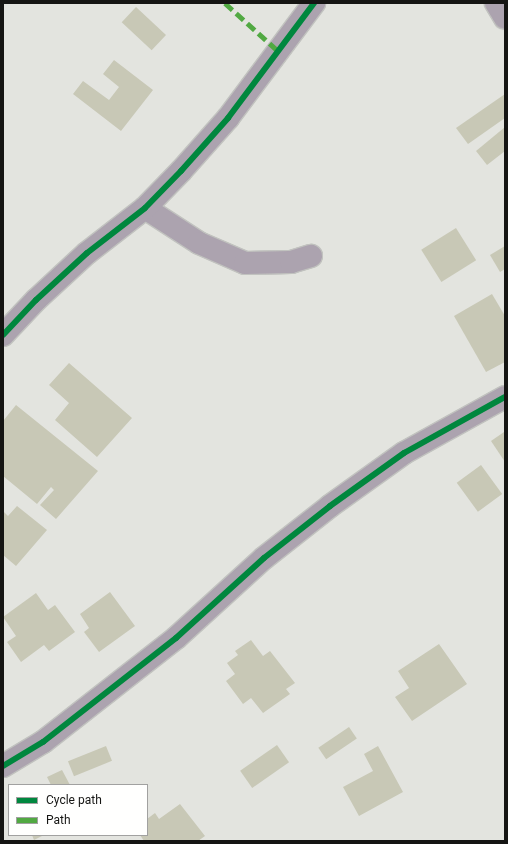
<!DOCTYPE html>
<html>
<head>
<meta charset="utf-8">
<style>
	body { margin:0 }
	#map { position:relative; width:508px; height:844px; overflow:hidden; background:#e3e4df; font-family:Roboto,sans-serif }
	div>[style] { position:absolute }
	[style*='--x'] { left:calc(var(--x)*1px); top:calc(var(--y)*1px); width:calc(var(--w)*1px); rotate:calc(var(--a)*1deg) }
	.building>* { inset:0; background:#c8c8b6; transform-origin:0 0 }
	.roads { filter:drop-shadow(1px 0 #c1c2bf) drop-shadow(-1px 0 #c1c2bf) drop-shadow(0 1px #c1c2bf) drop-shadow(0 -1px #c1c2bf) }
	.street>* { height:22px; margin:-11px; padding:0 11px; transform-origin:11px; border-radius:11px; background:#aca3af }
	.quiet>* { height:5px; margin-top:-2.5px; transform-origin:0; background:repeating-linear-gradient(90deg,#51a942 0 10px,transparent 0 15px) }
	.cycleway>* { height:6px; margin:-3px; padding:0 3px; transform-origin:3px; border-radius:3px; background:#00873e }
	span { translate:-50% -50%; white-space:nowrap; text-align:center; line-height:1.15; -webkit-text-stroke:3.5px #fffffe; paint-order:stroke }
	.frame { position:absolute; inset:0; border:4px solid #151513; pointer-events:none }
	.legend { position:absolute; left:8px; top:784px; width:140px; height:52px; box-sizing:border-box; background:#fffffe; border:1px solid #a1a1a0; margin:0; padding:5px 7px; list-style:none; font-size:12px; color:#151513 }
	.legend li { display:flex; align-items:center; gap:8px; height:20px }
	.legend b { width:20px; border:1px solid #a1a1a0 }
</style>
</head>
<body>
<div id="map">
	<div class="building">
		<i style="left:136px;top:7px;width:41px;height:21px;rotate:43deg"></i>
		<i style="clip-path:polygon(114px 60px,153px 90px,121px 131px,73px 94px,83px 81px,109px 100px,119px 87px,103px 74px)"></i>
		<i style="clip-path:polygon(505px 94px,505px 118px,468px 144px,456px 128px)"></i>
		<i style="clip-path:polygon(505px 127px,505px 151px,487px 165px,476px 151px)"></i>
		<i style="left:456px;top:228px;width:38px;height:41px;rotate:58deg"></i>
		<i style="clip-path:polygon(505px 246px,505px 269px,500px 272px,490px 255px)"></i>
		<i style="clip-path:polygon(492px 294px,505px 316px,505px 362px,486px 372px,454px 316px)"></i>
		<i style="clip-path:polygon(69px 363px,132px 418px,97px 457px,55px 420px,69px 403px,49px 385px)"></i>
		<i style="clip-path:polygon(16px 405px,98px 471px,56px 519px,40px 505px,54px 490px,51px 487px,37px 504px,3px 476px,3px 421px)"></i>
		<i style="clip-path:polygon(504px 432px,505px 434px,505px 462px,491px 441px)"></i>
		<i style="left:481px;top:465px;width:36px;height:30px;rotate:54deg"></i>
		<i style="clip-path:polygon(17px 506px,47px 530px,16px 566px,3px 555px,3px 511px,8px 516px)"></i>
		<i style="clip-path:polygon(110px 592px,135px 626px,99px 652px,84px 632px,89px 628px,80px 614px)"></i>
		<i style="clip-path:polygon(36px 593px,48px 610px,55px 605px,75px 632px,49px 651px,44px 645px,21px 662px,7px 642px,16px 636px,3px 617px)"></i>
		<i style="clip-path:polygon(251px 640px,263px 656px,270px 651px,295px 683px,286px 689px,290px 694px,263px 713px,251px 698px,243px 704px,226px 681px,235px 674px,227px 663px,238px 655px,235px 651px)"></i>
		<i style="clip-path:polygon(439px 644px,467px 684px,412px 721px,395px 697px,409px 688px,398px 671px)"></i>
		<i style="left:349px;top:727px;width:14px;height:37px;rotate:56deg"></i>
		<i style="left:277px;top:745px;width:21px;height:45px;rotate:55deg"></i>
		<i style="left:106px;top:746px;width:16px;height:41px;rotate:68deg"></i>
		<i style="clip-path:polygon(378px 746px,403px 792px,359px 816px,343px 787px,373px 771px,364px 754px)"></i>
		<i style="clip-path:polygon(62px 770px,70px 785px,51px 785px,47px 777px)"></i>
		<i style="clip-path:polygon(180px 804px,205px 836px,198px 841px,144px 841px,140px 835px,147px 835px,147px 819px,155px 813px,159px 819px)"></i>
		<i style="clip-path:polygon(32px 835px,44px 835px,34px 840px)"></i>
	</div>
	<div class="roads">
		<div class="street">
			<i style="--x:496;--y:3;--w:17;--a:59"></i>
			<i style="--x:145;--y:208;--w:64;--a:32.9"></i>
			<i style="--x:199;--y:243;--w:50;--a:23.5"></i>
			<i style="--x:245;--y:263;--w:46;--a:-1.2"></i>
			<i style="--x:291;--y:262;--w:21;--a:-17"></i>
			<i style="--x:3;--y:335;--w:48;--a:-46.7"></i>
			<i style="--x:36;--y:300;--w:69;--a:-42.7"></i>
			<i style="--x:87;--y:253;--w:73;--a:-37.8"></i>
			<i style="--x:145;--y:208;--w:52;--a:-45.8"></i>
			<i style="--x:181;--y:171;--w:71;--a:-48.4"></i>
			<i style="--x:228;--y:118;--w:144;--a:-53.2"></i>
			<i style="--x:3;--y:766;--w:47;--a:-31"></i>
			<i style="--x:43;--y:742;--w:169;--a:-38"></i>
			<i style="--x:176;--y:638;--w:119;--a:-42.3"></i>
			<i style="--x:264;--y:558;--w:84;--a:-38.2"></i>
			<i style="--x:330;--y:506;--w:91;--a:-35.6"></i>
			<i style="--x:404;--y:453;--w:115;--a:-29"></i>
		</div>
	</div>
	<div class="quiet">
		<i style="--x:225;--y:3;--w:70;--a:42.1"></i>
	</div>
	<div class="cycleway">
		<i style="--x:3;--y:335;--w:48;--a:-46.7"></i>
		<i style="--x:36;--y:300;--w:69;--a:-42.7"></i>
		<i style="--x:87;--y:253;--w:73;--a:-37.8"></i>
		<i style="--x:145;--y:208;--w:52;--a:-45.8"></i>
		<i style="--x:181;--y:171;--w:71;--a:-48.4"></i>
		<i style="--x:228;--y:118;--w:144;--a:-53.2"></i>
		<i style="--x:3;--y:766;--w:47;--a:-31"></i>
		<i style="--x:43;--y:742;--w:169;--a:-38"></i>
		<i style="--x:176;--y:638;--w:119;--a:-42.3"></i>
		<i style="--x:264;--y:558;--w:84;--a:-38.2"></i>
		<i style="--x:330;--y:506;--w:91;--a:-35.6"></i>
		<i style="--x:404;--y:453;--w:115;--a:-29"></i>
	</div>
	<div class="frame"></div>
	<ul class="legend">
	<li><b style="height:5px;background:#00873e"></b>Cycle path</li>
	<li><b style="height:5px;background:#51a942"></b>Path</li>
	</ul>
</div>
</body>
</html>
